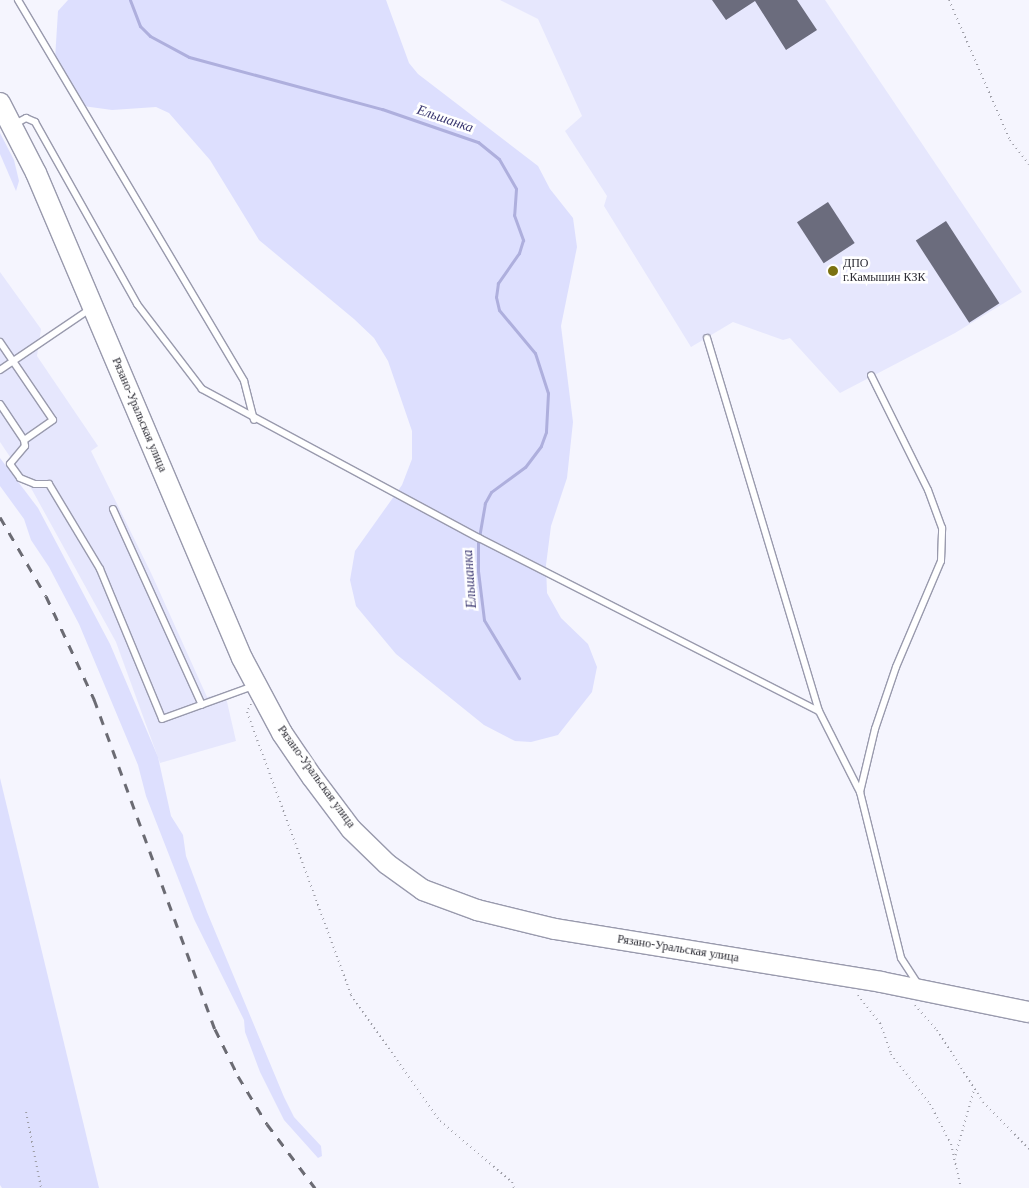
<!DOCTYPE html>
<html>
<head>
<meta charset="utf-8">
<style>
	body { margin:0 }
	#map { position:relative; width:1029px; height:1188px; overflow:hidden; background:#f5f5fe; font-family:Georgia,serif }
	div>[style] { position:absolute }
	[style*='--x'] { left:calc(var(--x)*1px); top:calc(var(--y)*1px); width:calc(var(--w)*1px); rotate:calc(var(--a)*1deg) }
	.built>* { inset:0; background:#e6e7fd }
	.green>* { inset:0; background:#dddffe }
	.stream>* { height:3px; margin:-1.5px; padding:0 1.5px; transform-origin:1.5px; border-radius:1.5px; background:#aeafdd }
	.building>* { inset:0; background:#6b6c7d; transform-origin:0 0 }
	.path>* { height:2px; margin-top:-1px; transform-origin:0; background:repeating-linear-gradient(90deg,#9e9ea7 0 1px,transparent 0 5px) }
	.roads { filter:drop-shadow(1px 0 #999aad) drop-shadow(-1px 0 #999aad) drop-shadow(0 1px #999aad) drop-shadow(0 -1px #999aad) }
	.service>* { height:6px; margin:-3px; padding:0 3px; transform-origin:3px; border-radius:3px; background:#fff }
	.primary>* { height:20px; margin:-10px; padding:0 10px; transform-origin:10px; border-radius:10px; background:#fff }
	.rail>* { height:3px; margin-top:-1.5px; transform-origin:0; background:repeating-linear-gradient(90deg,#6b6b73 0 9px,transparent 0 18px) }
	.dots>* { width:14px; height:14px; translate:-50% -50%; box-sizing:border-box; border:2px solid #fff; border-radius:50% }
	span { translate:-50% -50%; white-space:nowrap; text-align:center; line-height:1.15; -webkit-text-stroke:5px #fff; paint-order:stroke }
	.poi-label { font-size:12px; color:#2b2b33 }
	.left { translate:0 -50%; text-align:left }
	.street-label { font-size:12px; color:#2b2b33 }
	.water-label { font-size:14px; color:#3a3770; font-style:italic }
</style>
</head>
<body>
<div id="map">
	<div class="built">
		<i style="clip-path:polygon(500px 0,825px 0,1022px 292px,955px 333px,840px 393px,790px 338px,783px 340px,733px 322px,691px 347px,604px 206px,607px 196px,565px 131px,582px 116px,538px 19px)"></i>
		<i style="clip-path:polygon(0 272px,41px 329px,37px 356px,98px 446px,91px 451px,152px 575px,207px 697px,225px 693px,236px 741px,160px 763px,116px 642px,31px 488px,0 442px)"></i>
	</div>
	<div class="green">
		<i style="clip-path:polygon(68px 0,386px 0,409px 63px,418px 74px,538px 166px,550px 189px,573px 218px,577px 247px,561px 326px,573px 422px,567px 478px,551px 526px,546px 565px,547px 593px,561px 618px,588px 644px,597px 667px,592px 692px,558px 735px,531px 742px,515px 741px,484px 725px,396px 654px,356px 606px,350px 580px,355px 551px,402px 485px,412px 459px,412px 431px,388px 361px,374px 338px,354px 319px,259px 240px,210px 160px,169px 113px,156px 107px,112px 110px,83px 106px,69px 93px,55px 59px,58px 11px)"></i>
		<i style="clip-path:polygon(0 133px,14px 160px,19px 181px,16px 191px,0 154px)"></i>
		<i style="clip-path:polygon(0 458px,38px 508px,110px 644px,158px 757px,171px 816px,183px 835px,186px 856px,207px 912px,284px 1097px,294px 1117px,321px 1146px,322px 1156px,318px 1158px,284px 1120px,260px 1072px,245px 1032px,244px 1020px,194px 919px,146px 796px,138px 765px,79px 624px,49px 567px,31px 540px,24px 519px,0 486px)"></i>
		<i style="clip-path:polygon(0 778px,99px 1188px,2px 1188px,0 1185px)"></i>
	</div>
	<div class="stream">
		<i style="--x:130;--y:0;--w:28;--a:69"></i>
		<i style="--x:140;--y:26;--w:14;--a:45"></i>
		<i style="--x:150;--y:36;--w:44;--a:28.3"></i>
		<i style="--x:189;--y:57;--w:200;--a:15.1"></i>
		<i style="--x:382;--y:109;--w:102;--a:19"></i>
		<i style="--x:478;--y:142;--w:27;--a:39"></i>
		<i style="--x:499;--y:159;--w:34;--a:60"></i>
		<i style="--x:516;--y:189;--w:26;--a:94"></i>
		<i style="--x:514;--y:215;--w:27;--a:70"></i>
		<i style="--x:523;--y:240;--w:14;--a:107"></i>
		<i style="--x:519;--y:253;--w:37;--a:125"></i>
		<i style="--x:498;--y:283;--w:14;--a:98"></i>
		<i style="--x:496;--y:297;--w:13;--a:77"></i>
		<i style="--x:499;--y:310;--w:56;--a:50.1"></i>
		<i style="--x:535;--y:353;--w:42;--a:72"></i>
		<i style="--x:548;--y:393;--w:39;--a:93"></i>
		<i style="--x:546;--y:432;--w:15;--a:110"></i>
		<i style="--x:541;--y:446;--w:26;--a:127"></i>
		<i style="--x:525;--y:467;--w:42;--a:143.7"></i>
		<i style="--x:491;--y:492;--w:13;--a:119"></i>
		<i style="--x:485;--y:503;--w:41;--a:99.9"></i>
		<i style="--x:478;--y:543;--w:28;--a:90"></i>
		<i style="--x:478;--y:571;--w:49;--a:83"></i>
		<i style="--x:484;--y:620;--w:68;--a:58.9"></i>
	</div>
	<div class="building">
		<i style="clip-path:polygon(712px 0,797px 0,817px 30px,786px 50px,755px 1px,726px 20px)"></i>
		<i style="left:828px;top:202px;width:49px;height:37px;rotate:57deg"></i>
		<i style="left:946px;top:221px;width:98px;height:36px;rotate:57deg"></i>
	</div>
	<div class="path">
		<i style="--x:949;--y:0;--w:153;--a:66.5"></i>
		<i style="--x:1010;--y:140;--w:31;--a:52"></i>
		<i style="--x:251;--y:704;--w:9;--a:117"></i>
		<i style="--x:247;--y:712;--w:302;--a:69.8"></i>
		<i style="--x:351;--y:995;--w:154;--a:54.8"></i>
		<i style="--x:440;--y:1121;--w:94;--a:40.3"></i>
		<i style="--x:512;--y:1182;--w:6;--a:72"></i>
		<i style="--x:858;--y:995;--w:36;--a:52"></i>
		<i style="--x:880;--y:1023;--w:33;--a:70"></i>
		<i style="--x:891;--y:1054;--w:63;--a:52"></i>
		<i style="--x:930;--y:1104;--w:45;--a:62.3"></i>
		<i style="--x:951;--y:1144;--w:45;--a:77.2"></i>
		<i style="--x:915;--y:1005;--w:33;--a:49"></i>
		<i style="--x:937;--y:1030;--w:85;--a:57.4"></i>
		<i style="--x:983;--y:1102;--w:66;--a:45.6"></i>
		<i style="--x:26;--y:1112;--w:77;--a:78.8"></i>
		<i style="--x:954;--y:1160;--w:73;--a:-74.1"></i>
	</div>
	<div class="roads">
		<div class="service">
			<i style="--x:18;--y:0;--w:443;--a:59.3"></i>
			<i style="--x:244;--y:381;--w:40;--a:75.6"></i>
			<i style="--x:13;--y:125;--w:15;--a:-28"></i>
			<i style="--x:26;--y:118;--w:10;--a:24"></i>
			<i style="--x:35;--y:122;--w:209;--a:60.7"></i>
			<i style="--x:137;--y:304;--w:107;--a:52.6"></i>
			<i style="--x:202;--y:389;--w:315;--a:28.3"></i>
			<i style="--x:479;--y:538;--w:381;--a:27"></i>
			<i style="--x:707;--y:338;--w:389;--a:73.3"></i>
			<i style="--x:819;--y:711;--w:91;--a:63.2"></i>
			<i style="--x:860;--y:792;--w:171;--a:76.1"></i>
			<i style="--x:901;--y:958;--w:33;--a:57"></i>
			<i style="--x:0;--y:342;--w:94;--a:55.8"></i>
			<i style="--x:53;--y:420;--w:35;--a:145"></i>
			<i style="--x:24;--y:440;--w:43;--a:-123.7"></i>
			<i style="--x:0;--y:370;--w:109;--a:-34.1"></i>
			<i style="--x:24;--y:440;--w:6;--a:81"></i>
			<i style="--x:25;--y:446;--w:23;--a:130"></i>
			<i style="--x:10;--y:464;--w:17;--a:54"></i>
			<i style="--x:20;--y:478;--w:16;--a:22"></i>
			<i style="--x:35;--y:484;--w:14;--a:0"></i>
			<i style="--x:49;--y:484;--w:99;--a:59"></i>
			<i style="--x:100;--y:569;--w:162;--a:67.5"></i>
			<i style="--x:162;--y:719;--w:97;--a:-19.9"></i>
			<i style="--x:113;--y:509;--w:215;--a:65.6"></i>
			<i style="--x:860;--y:792;--w:65;--a:-76.6"></i>
			<i style="--x:875;--y:729;--w:65;--a:-71.3"></i>
			<i style="--x:896;--y:667;--w:115;--a:-67"></i>
			<i style="--x:941;--y:561;--w:33;--a:-88"></i>
			<i style="--x:942;--y:528;--w:40;--a:-110.2"></i>
			<i style="--x:928;--y:490;--w:128;--a:-116.4"></i>
		</div>
		<div class="primary">
			<i style="--x:0;--y:103;--w:79;--a:62.8"></i>
			<i style="--x:36;--y:173;--w:527;--a:66.99"></i>
			<i style="--x:242;--y:658;--w:85;--a:61.9"></i>
			<i style="--x:282;--y:733;--w:53;--a:55.7"></i>
			<i style="--x:312;--y:777;--w:65;--a:53.1"></i>
			<i style="--x:351;--y:829;--w:50;--a:44.2"></i>
			<i style="--x:387;--y:864;--w:44;--a:35.8"></i>
			<i style="--x:423;--y:890;--w:58;--a:20.3"></i>
			<i style="--x:477;--y:910;--w:80;--a:13.7"></i>
			<i style="--x:555;--y:929;--w:330;--a:9.2"></i>
			<i style="--x:881;--y:982;--w:151;--a:11.5"></i>
		</div>
	</div>
	<div class="rail">
		<i style="--x:0;--y:517;--w:91;--a:59.8"></i>
		<i style="--x:46;--y:596;--w:114;--a:65"></i>
		<i style="--x:94;--y:699;--w:351;--a:69.9"></i>
		<i style="--x:215;--y:1029;--w:52;--a:63.9"></i>
		<i style="--x:238;--y:1076;--w:56;--a:58.9"></i>
		<i style="--x:267;--y:1124;--w:80;--a:53.1"></i>
	</div>
	<div class="dots">
		<i style="left:833px;top:271px;background:#7a7111"></i>
	</div>
	<div class="poi-label">
		<span class="left" style="left:843px;top:271px">ДПО<br>г.Камышин КЗК</span>
	</div>
	<div class="street-label">
		<span style="left:139px;top:415px;rotate:67deg">Рязано-Уральская улица</span>
		<span style="left:316px;top:777px;rotate:54deg">Рязано-Уральская улица</span>
		<span style="left:678px;top:949px;rotate:9deg">Рязано-Уральская улица</span>
	</div>
	<div class="water-label">
		<span style="left:445px;top:119px;rotate:19deg">Ельшанка</span>
		<span style="left:470px;top:579px;rotate:-94deg">Ельшанка</span>
	</div>
</div>
</body>
</html>
